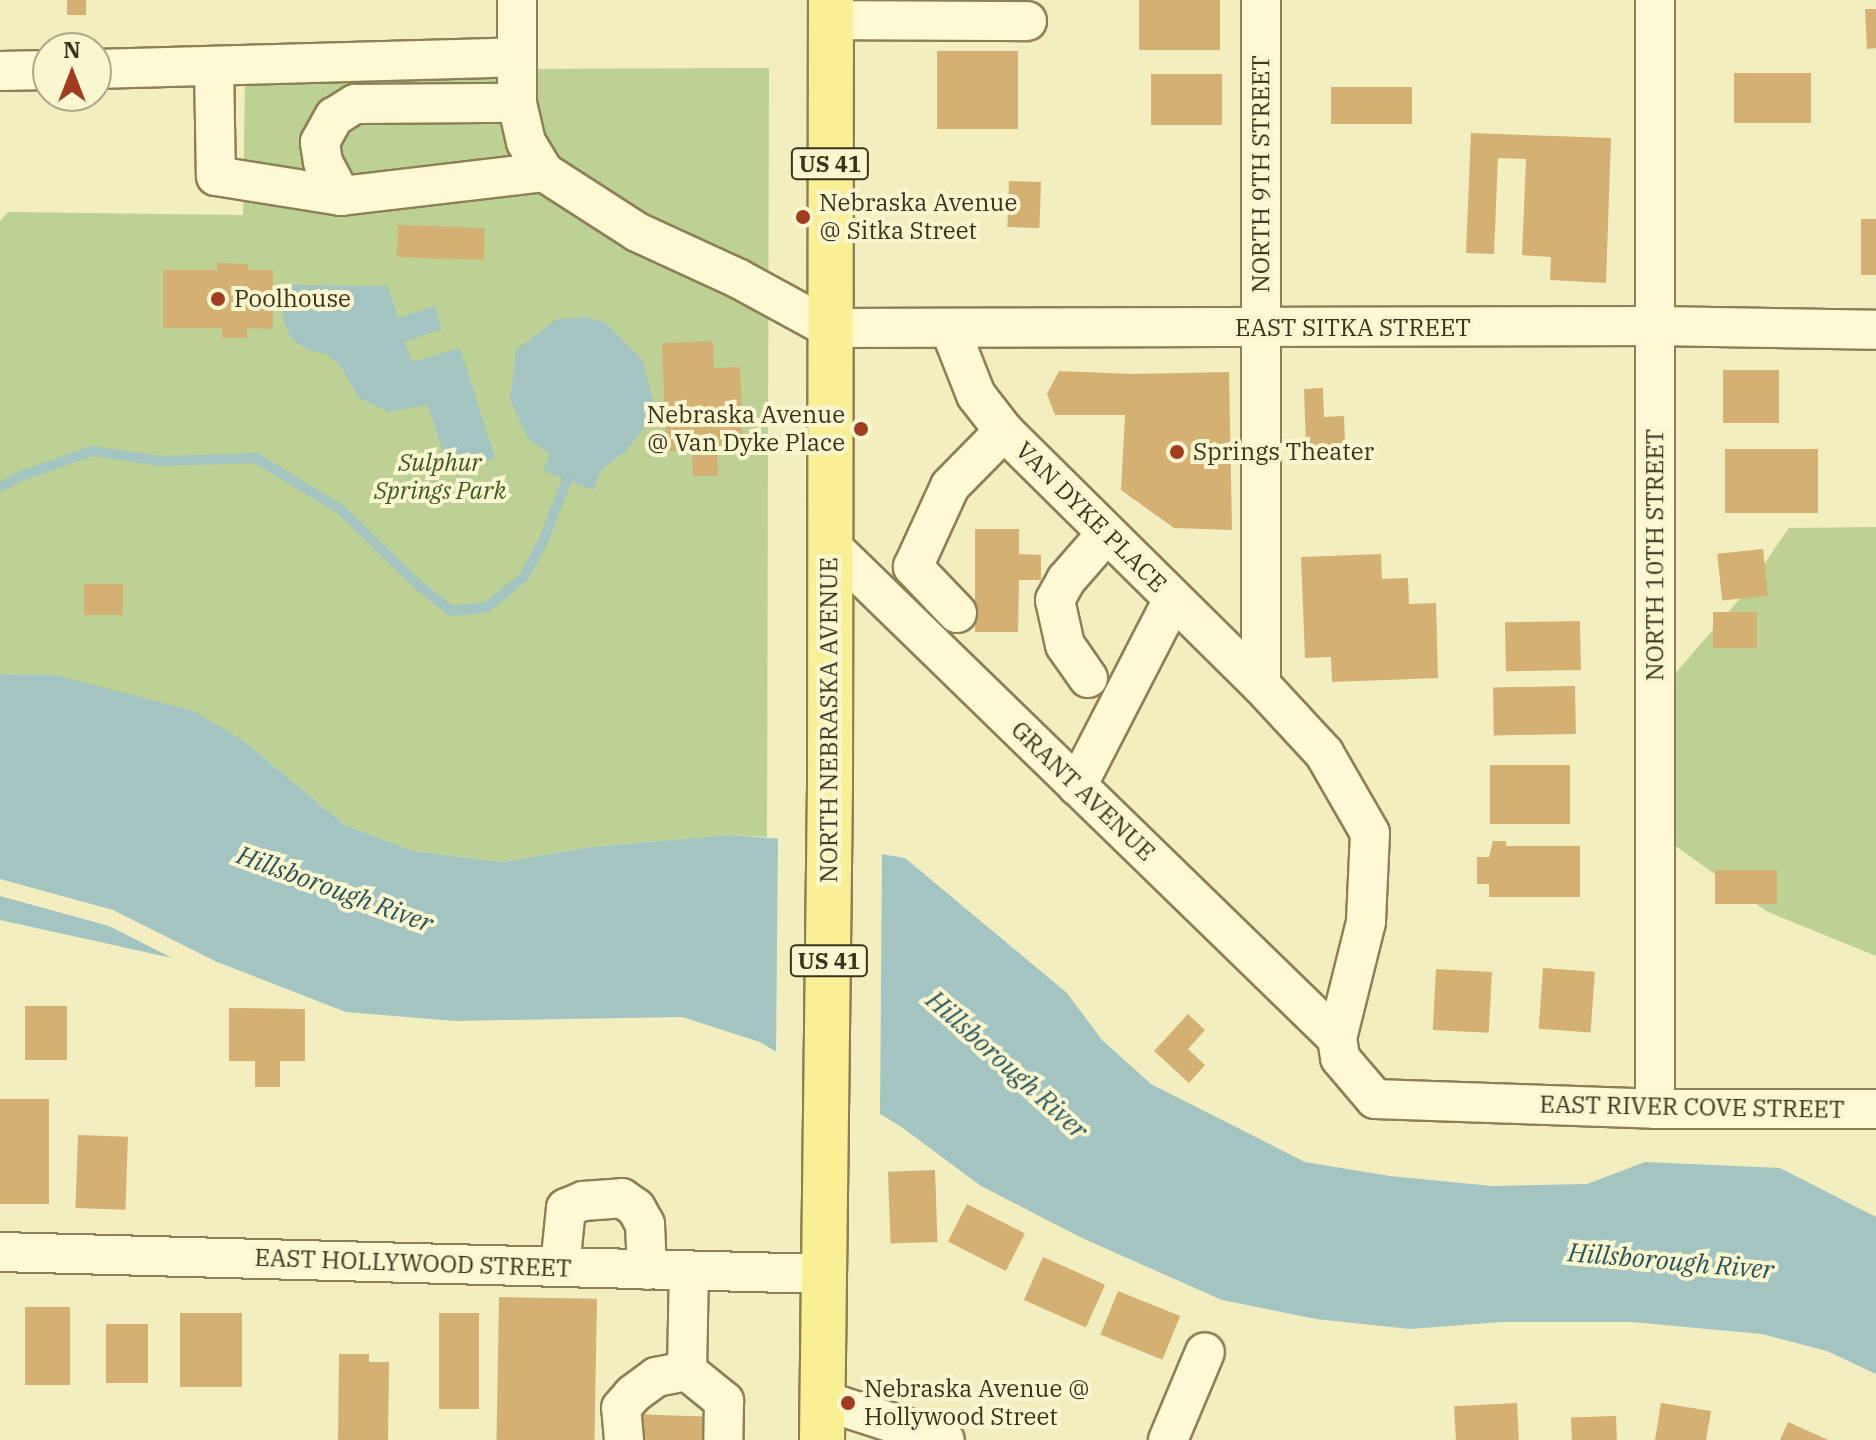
<!DOCTYPE html>
<html>
<head>
<meta charset="utf-8">
<style>
	body { margin:0 }
	#map { position:relative; width:1876px; height:1440px; overflow:hidden; background:#f2eec0; font-family:"IBM Plex Serif",serif }
	div>[style] { position:absolute }
	[style*='--x'] { left:calc(var(--x)*1px); top:calc(var(--y)*1px); width:calc(var(--w)*1px); rotate:calc(var(--a)*1deg) }
	.green>* { inset:0; background:#bcd193 }
	.water>* { inset:0; background:#a3c4c1 }
	.pier>* { inset:0; background:#f2eec0 }
	.stream>* { height:10px; margin:-5px; padding:0 5px; transform-origin:5px; border-radius:5px; background:#a3c4c1 }
	.building>* { inset:0; background:#d4b072; transform-origin:0 0 }
	.roads { filter:drop-shadow(2px 0 #8d7f56) drop-shadow(-2px 0 #8d7f56) drop-shadow(0 2px #8d7f56) drop-shadow(0 -2px #8d7f56) }
	.minor>* { height:38px; margin:-19px; padding:0 19px; transform-origin:19px; border-radius:19px; background:#fcf9d4 }
	.major>* { height:44px; margin:-22px; padding:0 22px; transform-origin:22px; border-radius:22px; background:#f9ef94 }
	.dots>* { width:22px; height:22px; translate:-50% -50%; box-sizing:border-box; border:4px solid #f9f6d0; border-radius:50% }
	span { translate:-50% -50%; white-space:nowrap; text-align:center; line-height:1.15; -webkit-text-stroke:8px #f9f6d0; paint-order:stroke }
	.shield-label span { padding:2px 6px; background:#f9f6d0; border:2px solid; border-radius:6px; -webkit-text-stroke-width:0 }
	.shield-label { font-size:22px; color:#3b321c; font-weight:700 }
	.street-label { font-size:24px; color:#3b321c }
	.poi-label { font-size:24px; color:#3b321c }
	.left { translate:0 -50%; text-align:left }
	.right { translate:-100% -50%; text-align:right }
	.park-label { font-size:24px; color:#3f5921; font-style:italic }
	.water-label { font-size:26px; color:#2a545c; font-style:italic }
	.north { position:absolute; left:32px; top:32px; width:80px; height:80px; box-sizing:border-box; background:#f9f6d0; border:2px solid #ada888; border-radius:50%; rotate:0deg; font-size:22px; font-weight:700; line-height:32px; text-align:center; color:#3b321c }
	.north::after { content:''; display:block; margin:auto; width:28px; height:36px; background:#a13c21; clip-path:polygon(50% 0,100% 100%,50% 72%,0 100%) }
</style>
</head>
<body>
<div id="map">
	<div class="green">
		<i style="clip-path:polygon(769px 68px,767px 837px,729px 835px,589px 847px,503px 862px,414px 851px,345px 825px,244px 741px,110px 691px,55px 675px,0 674px,0 221px,8px 212px,243px 215px,245px 77px,501px 69px)"></i>
		<i style="clip-path:polygon(1876px 527px,1876px 956px,1766px 911px,1673px 844px,1673px 676px,1743px 595px,1789px 528px)"></i>
	</div>
	<div class="water">
		<i style="clip-path:polygon(289px 285px,388px 286px,398px 318px,435px 306px,442px 329px,405px 342px,412px 362px,460px 348px,495px 458px,450px 473px,428px 405px,388px 412px,359px 398px,341px 367px,326px 354px,307px 349px,291px 338px,283px 318px)"></i>
		<i style="clip-path:polygon(587px 317px,606px 323px,642px 359px,654px 404px,647px 425px,626px 451px,601px 470px,593px 490px,543px 471px,550px 454px,529px 440px,510px 400px,516px 350px,557px 319px)"></i>
		<i style="clip-path:polygon(0 674px,55px 675px,194px 711px,244px 741px,345px 825px,414px 851px,503px 862px,589px 847px,729px 835px,796px 840px,905px 858px,1067px 993px,1102px 1040px,1151px 1084px,1305px 1162px,1390px 1176px,1492px 1186px,1587px 1184px,1645px 1162px,1780px 1168px,1876px 1217px,1876px 1374px,1827px 1351px,1762px 1334px,1632px 1322px,1501px 1322px,1410px 1329px,1316px 1319px,1222px 1300px,1082px 1238px,981px 1186px,900px 1126px,760px 1042px,682px 1017px,455px 1021px,346px 1012px,217px 962px,113px 910px,0 879px)"></i>
		<i style="clip-path:polygon(0 896px,109px 926px,172px 958px,0 920px)"></i>
	</div>
	<div class="pier">
		<i style="clip-path:polygon(778px 834px,882px 850px,880px 1118px,776px 1056px)"></i>
	</div>
	<div class="stream">
		<i style="--x:0;--y:487;--w:27;--a:-27"></i>
		<i style="--x:24;--y:475;--w:72;--a:-19.4"></i>
		<i style="--x:92;--y:451;--w:70;--a:8.2"></i>
		<i style="--x:161;--y:461;--w:95;--a:-1.8"></i>
		<i style="--x:256;--y:458;--w:98;--a:31.3"></i>
		<i style="--x:340;--y:509;--w:107;--a:44.2"></i>
		<i style="--x:417;--y:584;--w:43;--a:38.5"></i>
		<i style="--x:451;--y:611;--w:36;--a:-6"></i>
		<i style="--x:487;--y:607;--w:48;--a:-39"></i>
		<i style="--x:524;--y:577;--w:40;--a:-62"></i>
		<i style="--x:543;--y:542;--w:67;--a:-69.1"></i>
	</div>
	<div class="building">
		<i style="left:67px;top:0;width:19px;height:15px"></i>
		<i style="left:1139px;top:0;width:81px;height:50px"></i>
		<i style="clip-path:polygon(1865px 9px,1876px 9px,1876px 48px,1867px 49px)"></i>
		<i style="left:937px;top:51px;width:81px;height:78px"></i>
		<i style="left:1811px;top:73px;width:50px;height:77px;rotate:90deg"></i>
		<i style="left:1151px;top:74px;width:71px;height:51px"></i>
		<i style="left:1331px;top:87px;width:81px;height:37px"></i>
		<i style="clip-path:polygon(1471px 133px,1611px 138px,1606px 283px,1550px 280px,1551px 257px,1522px 255px,1526px 159px,1498px 158px,1494px 254px,1466px 253px)"></i>
		<i style="left:1009px;top:181px;width:32px;height:46px;rotate:2deg"></i>
		<i style="left:1861px;top:219px;width:15px;height:56px"></i>
		<i style="left:398px;top:225px;width:87px;height:32px;rotate:2deg"></i>
		<i style="clip-path:polygon(217px 263px,248px 264px,248px 270px,273px 270px,273px 329px,247px 328px,247px 338px,222px 338px,222px 328px,163px 328px,163px 270px,217px 270px)"></i>
		<i style="clip-path:polygon(713px 341px,714px 368px,740px 367px,743px 448px,717px 449px,718px 476px,693px 476px,692px 450px,666px 451px,662px 343px)"></i>
		<i style="left:1723px;top:370px;width:56px;height:53px"></i>
		<i style="clip-path:polygon(1059px 371px,1131px 374px,1229px 372px,1232px 530px,1174px 528px,1121px 490px,1125px 415px,1055px 415px,1047px 394px)"></i>
		<i style="clip-path:polygon(1323px 388px,1324px 417px,1344px 416px,1345px 445px,1306px 446px,1304px 389px)"></i>
		<i style="left:1818px;top:449px;width:64px;height:93px;rotate:90deg"></i>
		<i style="clip-path:polygon(975px 529px,1019px 529px,1019px 554px,1041px 555px,1041px 580px,1019px 580px,1018px 632px,975px 632px)"></i>
		<i style="left:1763px;top:549px;width:47px;height:46px;rotate:84deg"></i>
		<i style="clip-path:polygon(1381px 554px,1382px 579px,1408px 578px,1409px 604px,1436px 603px,1438px 678px,1332px 682px,1331px 657px,1305px 658px,1301px 557px)"></i>
		<i style="left:84px;top:584px;width:39px;height:31px"></i>
		<i style="left:1713px;top:612px;width:44px;height:36px"></i>
		<i style="left:1580px;top:621px;width:49px;height:75px;rotate:89deg"></i>
		<i style="left:1575px;top:686px;width:48px;height:82px;rotate:89deg"></i>
		<i style="left:1490px;top:765px;width:80px;height:59px"></i>
		<i style="clip-path:polygon(1493px 841px,1506px 841px,1506px 846px,1580px 846px,1580px 897px,1489px 897px,1489px 884px,1477px 884px,1477px 857px,1489px 857px)"></i>
		<i style="left:1715px;top:870px;width:62px;height:34px"></i>
		<i style="left:1543px;top:968px;width:52px;height:61px;rotate:4deg"></i>
		<i style="left:1436px;top:969px;width:56px;height:61px;rotate:3deg"></i>
		<i style="left:25px;top:1006px;width:42px;height:54px"></i>
		<i style="clip-path:polygon(229px 1008px,305px 1009px,305px 1061px,280px 1061px,280px 1087px,255px 1087px,255px 1061px,229px 1061px)"></i>
		<i style="clip-path:polygon(1188px 1014px,1205px 1030px,1188px 1049px,1205px 1065px,1189px 1083px,1154px 1051px)"></i>
		<i style="left:0;top:1099px;width:49px;height:105px"></i>
		<i style="left:78px;top:1135px;width:50px;height:73px;rotate:2deg"></i>
		<i style="left:935px;top:1170px;width:72px;height:47px;rotate:88deg"></i>
		<i style="left:967px;top:1204px;width:65px;height:42px;rotate:27deg"></i>
		<i style="left:1043px;top:1257px;width:68px;height:47px;rotate:24deg"></i>
		<i style="left:1118px;top:1291px;width:67px;height:47px;rotate:22deg"></i>
		<i style="left:499px;top:1297px;width:98px;height:143px;rotate:1deg"></i>
		<i style="left:25px;top:1307px;width:45px;height:78px"></i>
		<i style="left:180px;top:1313px;width:62px;height:74px"></i>
		<i style="left:439px;top:1313px;width:40px;height:96px"></i>
		<i style="left:106px;top:1324px;width:42px;height:59px"></i>
		<i style="clip-path:polygon(339px 1354px,369px 1354px,369px 1362px,389px 1362px,388px 1440px,338px 1440px)"></i>
		<i style="left:1517px;top:1403px;width:37px;height:63px;rotate:87deg"></i>
		<i style="clip-path:polygon(1661px 1403px,1711px 1411px,1706px 1440px,1655px 1440px)"></i>
		<i style="left:632px;top:1414px;width:71px;height:26px;rotate:2deg"></i>
		<i style="left:1616px;top:1416px;width:24px;height:45px;rotate:88deg"></i>
		<i style="clip-path:polygon(1788px 1422px,1806px 1430px,1828px 1440px,1780px 1440px)"></i>
	</div>
	<div class="roads">
		<div class="minor">
			<i style="--x:517;--y:0;--w:103;--a:90"></i>
			<i style="--x:517;--y:103;--w:40;--a:77"></i>
			<i style="--x:526;--y:142;--w:35;--a:59"></i>
			<i style="--x:544;--y:172;--w:111;--a:32.8"></i>
			<i style="--x:637;--y:232;--w:112;--a:24.7"></i>
			<i style="--x:739;--y:279;--w:102;--a:28.6"></i>
			<i style="--x:829;--y:328;--w:827;--a:-0.14"></i>
			<i style="--x:1656;--y:326;--w:220;--a:1"></i>
			<i style="--x:1655;--y:0;--w:1109;--a:90"></i>
			<i style="--x:831;--y:20;--w:196;--a:0.3"></i>
			<i style="--x:214;--y:66;--w:110;--a:89"></i>
			<i style="--x:216;--y:176;--w:127;--a:9.1"></i>
			<i style="--x:341;--y:196;--w:204;--a:-6.7"></i>
			<i style="--x:96;--y:69;--w:421;--a:-1.6"></i>
			<i style="--x:0;--y:71;--w:48;--a:-1.2"></i>
			<i style="--x:341;--y:196;--w:38;--a:-118"></i>
			<i style="--x:323;--y:162;--w:20;--a:-99"></i>
			<i style="--x:320;--y:142;--w:29;--a:-61"></i>
			<i style="--x:334;--y:117;--w:25;--a:-32"></i>
			<i style="--x:355;--y:104;--w:162;--a:-0.4"></i>
			<i style="--x:950;--y:329;--w:71;--a:68.5"></i>
			<i style="--x:976;--y:395;--w:46;--a:52.1"></i>
			<i style="--x:1004;--y:431;--w:361;--a:44.7"></i>
			<i style="--x:1261;--y:685;--w:93;--a:47.2"></i>
			<i style="--x:1324;--y:753;--w:92;--a:60.1"></i>
			<i style="--x:1370;--y:833;--w:89;--a:92.6"></i>
			<i style="--x:1366;--y:922;--w:120;--a:104"></i>
			<i style="--x:1337;--y:1038;--w:20;--a:81"></i>
			<i style="--x:1340;--y:1058;--w:54;--a:49.5"></i>
			<i style="--x:1375;--y:1099;--w:280;--a:2"></i>
			<i style="--x:1655;--y:1109;--w:221;--a:0"></i>
			<i style="--x:829;--y:544;--w:709;--a:44.2"></i>
			<i style="--x:957;--y:613;--w:64;--a:-133.7"></i>
			<i style="--x:913;--y:567;--w:89;--a:-65.4"></i>
			<i style="--x:950;--y:486;--w:77;--a:-45.5"></i>
			<i style="--x:1088;--y:678;--w:40;--a:-124.9"></i>
			<i style="--x:1065;--y:645;--w:46;--a:-102.5"></i>
			<i style="--x:1055;--y:600;--w:23;--a:-61"></i>
			<i style="--x:1066;--y:580;--w:62;--a:-48.9"></i>
			<i style="--x:1261;--y:685;--w:685;--a:-90"></i>
			<i style="--x:1077;--y:786;--w:210;--a:-62.8"></i>
			<i style="--x:0;--y:1252;--w:826;--a:1.53"></i>
			<i style="--x:560;--y:1267;--w:59;--a:-84.2"></i>
			<i style="--x:566;--y:1208;--w:18;--a:-22"></i>
			<i style="--x:583;--y:1201;--w:39;--a:-4"></i>
			<i style="--x:622;--y:1198;--w:17;--a:36"></i>
			<i style="--x:636;--y:1208;--w:18;--a:61"></i>
			<i style="--x:645;--y:1224;--w:46;--a:87.5"></i>
			<i style="--x:687;--y:1371;--w:48;--a:39"></i>
			<i style="--x:724;--y:1401;--w:39;--a:91"></i>
			<i style="--x:822;--y:1400;--w:129;--a:18"></i>
			<i style="--x:624;--y:1440;--w:32;--a:-95"></i>
			<i style="--x:621;--y:1408;--w:18;--a:-49"></i>
			<i style="--x:633;--y:1394;--w:29;--a:-36"></i>
			<i style="--x:656;--y:1377;--w:32;--a:-11"></i>
			<i style="--x:687;--y:1371;--w:100;--a:-88.9"></i>
			<i style="--x:1168;--y:1440;--w:95;--a:-67.2"></i>
		</div>
		<div class="major">
			<i style="--x:822;--y:1440;--w:653;--a:-89.3"></i>
			<i style="--x:830;--y:787;--w:787;--a:-89.93"></i>
		</div>
	</div>
	<div class="dots">
		<i style="left:803px;top:217px;background:#a13c21"></i>
		<i style="left:218px;top:299px;background:#a13c21"></i>
		<i style="left:861px;top:429px;background:#a13c21"></i>
		<i style="left:1177px;top:452px;background:#a13c21"></i>
		<i style="left:848px;top:1403px;background:#a13c21"></i>
	</div>
	<div class="shield-label">
		<span style="left:830px;top:164px">US 41</span>
		<span style="left:829px;top:961px">US 41</span>
	</div>
	<div class="street-label">
		<span style="left:1261px;top:174px;rotate:-90deg">NORTH 9TH STREET</span>
		<span style="left:1353px;top:328px">EAST SITKA STREET</span>
		<span style="left:1091px;top:517px;rotate:45deg">VAN DYKE PLACE</span>
		<span style="left:1655px;top:555px;rotate:-90deg">NORTH 10TH STREET</span>
		<span style="left:829px;top:720px;rotate:-90deg">NORTH NEBRASKA AVENUE</span>
		<span style="left:1083px;top:791px;rotate:44deg">GRANT AVENUE</span>
		<span style="left:1692px;top:1107px;rotate:1deg">EAST RIVER COVE STREET</span>
		<span style="left:413px;top:1263px;rotate:2deg">EAST HOLLYWOOD STREET</span>
	</div>
	<div class="poi-label">
		<span class="left" style="left:819px;top:217px">Nebraska Avenue<br>@ Sitka Street</span>
		<span class="left" style="left:234px;top:299px">Poolhouse</span>
		<span class="right" style="left:845px;top:429px">Nebraska Avenue<br>@ Van Dyke Place</span>
		<span class="left" style="left:1193px;top:452px">Springs Theater</span>
		<span class="left" style="left:864px;top:1403px">Nebraska Avenue @<br>Hollywood Street</span>
	</div>
	<div class="park-label">
		<span style="left:440px;top:477px">Sulphur<br>Springs Park</span>
	</div>
	<div class="water-label">
		<span style="left:335px;top:889px;rotate:20deg">Hillsborough River</span>
		<span style="left:1007px;top:1065px;rotate:42deg">Hillsborough River</span>
		<span style="left:1671px;top:1261px;rotate:5deg">Hillsborough River</span>
	</div>
	<div class="north">N</div>
</div>
</body>
</html>
